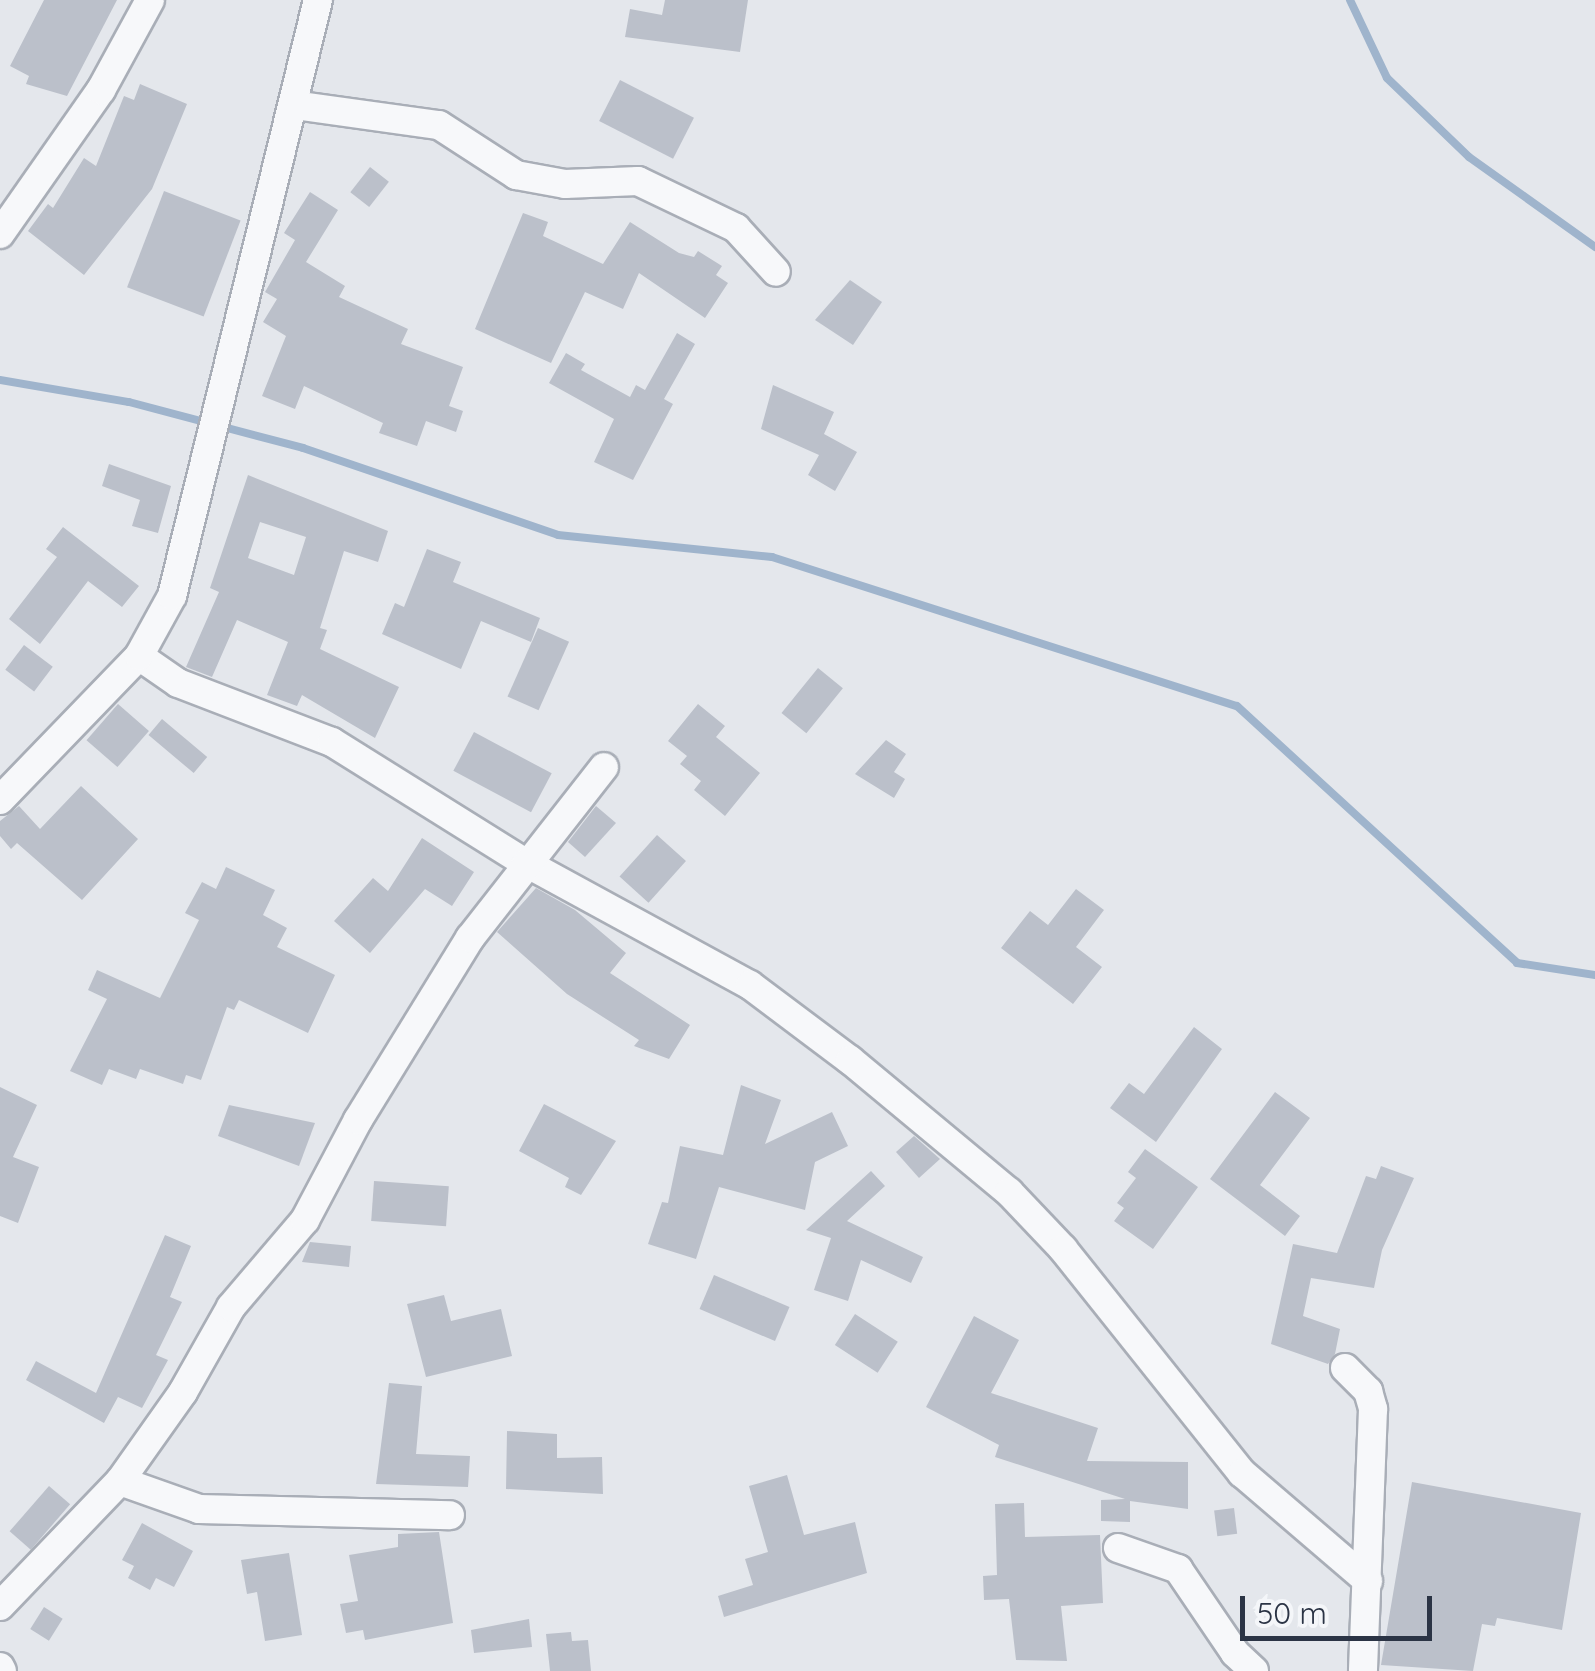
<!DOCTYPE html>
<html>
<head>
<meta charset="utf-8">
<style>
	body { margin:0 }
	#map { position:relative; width:1595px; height:1671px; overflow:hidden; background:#e4e7ec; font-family:Quicksand,sans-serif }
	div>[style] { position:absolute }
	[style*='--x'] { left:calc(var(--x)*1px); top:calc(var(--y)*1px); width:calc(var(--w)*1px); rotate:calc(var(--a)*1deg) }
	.stream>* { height:8px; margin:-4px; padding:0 4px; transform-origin:4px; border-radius:4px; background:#9fb4cc }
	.building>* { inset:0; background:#bbc0ca; transform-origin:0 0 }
	.roads { filter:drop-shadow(2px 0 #a9aeb7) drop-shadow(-2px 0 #a9aeb7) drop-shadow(0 2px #a9aeb7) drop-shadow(0 -2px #a9aeb7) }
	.street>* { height:28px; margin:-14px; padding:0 14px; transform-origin:14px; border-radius:14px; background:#f7f8fa }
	span { translate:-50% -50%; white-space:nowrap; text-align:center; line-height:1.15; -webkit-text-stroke:8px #f4f6f9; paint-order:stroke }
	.scale { position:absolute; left:1240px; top:1596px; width:192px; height:45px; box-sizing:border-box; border:5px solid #2b3445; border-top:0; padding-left:12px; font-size:30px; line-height:35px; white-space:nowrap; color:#2b3445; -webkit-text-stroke:8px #f4f6f9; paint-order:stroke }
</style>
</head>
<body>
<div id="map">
	<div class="stream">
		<i style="--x:1350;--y:0;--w:86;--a:64.6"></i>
		<i style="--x:1387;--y:78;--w:114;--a:43.9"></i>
		<i style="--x:1469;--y:157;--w:155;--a:35.5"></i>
		<i style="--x:0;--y:380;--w:131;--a:9.7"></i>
		<i style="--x:129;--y:402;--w:180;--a:14.8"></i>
		<i style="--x:303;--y:448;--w:269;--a:18.8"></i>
		<i style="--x:558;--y:535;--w:215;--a:5.9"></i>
		<i style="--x:772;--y:557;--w:488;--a:17.8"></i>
		<i style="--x:1237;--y:706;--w:380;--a:42.5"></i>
		<i style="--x:1517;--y:963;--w:79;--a:8.7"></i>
	</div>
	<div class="building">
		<i style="clip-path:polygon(44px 0,117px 0,67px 96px,26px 84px,29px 76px,10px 66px)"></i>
		<i style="clip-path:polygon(665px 0,748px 0,740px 52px,625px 37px,630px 9px,662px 15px)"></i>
		<i style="left:620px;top:80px;width:83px;height:46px;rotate:27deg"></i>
		<i style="clip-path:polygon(140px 84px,187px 104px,152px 189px,84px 275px,28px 231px,48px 204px,53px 208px,84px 158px,96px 166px,124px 96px,134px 100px)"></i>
		<i style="left:370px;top:167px;width:24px;height:32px;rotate:38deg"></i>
		<i style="left:164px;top:191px;width:82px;height:103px;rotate:21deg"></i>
		<i style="clip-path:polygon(310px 192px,338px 210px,306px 262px,345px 286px,339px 297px,408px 329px,401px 344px,463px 367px,449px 406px,463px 411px,456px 432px,426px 421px,417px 446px,379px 433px,383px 423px,304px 386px,295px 409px,262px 396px,286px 336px,263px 322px,277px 299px,265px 292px,295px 240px,284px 233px)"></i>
		<i style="clip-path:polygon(523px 213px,548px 222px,543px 236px,603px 264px,630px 222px,679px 253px,694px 257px,698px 251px,722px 266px,716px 275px,728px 283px,705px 318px,639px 273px,623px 309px,585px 292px,551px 363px,475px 329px)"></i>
		<i style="clip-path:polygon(850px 280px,882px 302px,853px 345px,815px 320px)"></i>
		<i style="clip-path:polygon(677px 333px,695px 344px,664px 399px,673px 404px,633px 480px,594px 462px,614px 419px,549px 383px,566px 353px,585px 364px,581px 370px,630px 397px,636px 385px,645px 390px)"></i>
		<i style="clip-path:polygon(773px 385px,834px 412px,824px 434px,857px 452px,835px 491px,808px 475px,819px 455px,761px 429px)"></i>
		<i style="clip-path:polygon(109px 464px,171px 486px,158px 533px,132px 526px,140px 500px,102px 486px)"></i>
		<i style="clip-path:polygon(evenodd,248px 475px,388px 531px,378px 562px,344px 551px,320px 628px,327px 630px,320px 649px,399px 687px,375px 738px,302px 695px,297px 706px,267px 695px,288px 642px,237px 620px,212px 677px,186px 667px,219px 592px,210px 588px,248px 475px,260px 522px,306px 537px,294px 575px,248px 558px,260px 522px)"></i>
		<i style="clip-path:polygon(63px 527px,139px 586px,122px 607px,88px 581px,40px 644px,9px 619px,57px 557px,46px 549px)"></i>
		<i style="clip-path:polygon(427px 549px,461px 562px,453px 582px,540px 618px,531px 642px,481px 621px,461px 669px,382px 634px,395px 603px,404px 607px)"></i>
		<i style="left:538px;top:628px;width:34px;height:75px;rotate:24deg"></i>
		<i style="left:24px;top:645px;width:36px;height:31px;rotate:37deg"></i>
		<i style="left:818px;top:668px;width:32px;height:58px;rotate:39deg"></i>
		<i style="left:118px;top:704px;width:41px;height:48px;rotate:41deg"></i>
		<i style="clip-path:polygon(698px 704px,725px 726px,716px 737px,760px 773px,725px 816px,694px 790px,701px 781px,680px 764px,687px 756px,668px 741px)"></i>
		<i style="left:162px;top:719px;width:59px;height:21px;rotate:40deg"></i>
		<i style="left:474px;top:732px;width:88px;height:44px;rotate:28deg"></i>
		<i style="clip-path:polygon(886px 740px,906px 754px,894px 772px,905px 779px,894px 798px,855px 774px)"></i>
		<i style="clip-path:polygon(81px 786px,138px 839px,82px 900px,17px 843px,11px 849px,0 836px,0 821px,19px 806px,40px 829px)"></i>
		<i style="clip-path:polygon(596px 806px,616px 823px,585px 857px,568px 842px)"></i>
		<i style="left:657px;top:835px;width:39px;height:56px;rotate:42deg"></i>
		<i style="clip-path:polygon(422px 838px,474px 872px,452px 906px,425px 889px,370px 953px,334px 921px,373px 878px,388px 891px)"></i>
		<i style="clip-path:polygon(226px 867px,275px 890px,263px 915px,287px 928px,277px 947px,335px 975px,308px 1033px,239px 1000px,234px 1010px,227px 1007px,201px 1080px,186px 1075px,183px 1084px,140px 1069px,136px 1079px,109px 1069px,102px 1085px,70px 1071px,107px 999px,88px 990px,97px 970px,160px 998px,199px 920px,185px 913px,202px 882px,216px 889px)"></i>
		<i style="clip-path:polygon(536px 888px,575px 910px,626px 953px,610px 973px,690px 1025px,669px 1059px,634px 1046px,639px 1040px,567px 994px,497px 932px)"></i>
		<i style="clip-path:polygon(1076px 889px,1104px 910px,1076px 947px,1102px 967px,1073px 1004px,1001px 948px,1030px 911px,1048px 925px)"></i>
		<i style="clip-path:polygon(1194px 1027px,1222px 1049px,1156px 1142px,1110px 1108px,1129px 1083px,1144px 1094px)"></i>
		<i style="clip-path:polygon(741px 1085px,781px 1100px,765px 1144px,832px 1112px,848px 1146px,815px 1162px,805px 1210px,719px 1187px,696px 1259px,648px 1244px,662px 1202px,668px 1203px,680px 1146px,723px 1155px)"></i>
		<i style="clip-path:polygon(0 1087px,37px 1105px,13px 1157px,39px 1167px,18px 1223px,0 1216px)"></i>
		<i style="clip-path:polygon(1275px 1092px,1310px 1118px,1260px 1185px,1300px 1216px,1285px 1236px,1210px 1179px)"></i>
		<i style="clip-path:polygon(544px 1104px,616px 1141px,581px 1195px,565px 1187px,569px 1178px,519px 1151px)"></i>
		<i style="clip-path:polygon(229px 1105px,315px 1123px,299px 1166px,218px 1136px)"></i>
		<i style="clip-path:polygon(914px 1136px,940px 1159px,919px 1178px,896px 1152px)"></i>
		<i style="clip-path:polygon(1145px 1149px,1198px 1187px,1153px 1249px,1114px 1221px,1124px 1208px,1117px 1203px,1136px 1178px,1128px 1172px)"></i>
		<i style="clip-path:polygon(1381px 1166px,1414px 1178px,1382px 1250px,1374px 1288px,1311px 1278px,1303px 1316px,1340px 1329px,1335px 1354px,1328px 1364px,1271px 1344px,1293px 1244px,1337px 1253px,1366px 1176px,1376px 1179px)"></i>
		<i style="clip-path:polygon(871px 1171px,885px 1186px,847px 1221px,923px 1257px,911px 1283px,861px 1260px,848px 1301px,814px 1290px,831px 1238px,806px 1230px)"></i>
		<i style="left:374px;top:1181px;width:75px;height:40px;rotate:4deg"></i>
		<i style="clip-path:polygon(165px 1235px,191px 1246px,170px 1297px,182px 1302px,156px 1355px,168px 1360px,142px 1408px,118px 1397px,104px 1423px,26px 1380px,36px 1361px,96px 1393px)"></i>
		<i style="clip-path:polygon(310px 1242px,351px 1246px,349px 1267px,302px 1262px)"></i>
		<i style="left:714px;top:1275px;width:82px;height:37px;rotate:23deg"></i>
		<i style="clip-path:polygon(444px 1295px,451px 1321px,501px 1309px,512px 1356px,426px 1377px,407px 1304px)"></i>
		<i style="left:855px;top:1314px;width:51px;height:37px;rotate:33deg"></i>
		<i style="clip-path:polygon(974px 1316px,1019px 1340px,991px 1393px,1098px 1428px,1087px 1461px,1188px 1462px,1188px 1509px,1130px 1501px,1130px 1522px,1101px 1521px,1101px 1500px,1125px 1499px,995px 1457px,999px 1445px,926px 1407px)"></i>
		<i style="clip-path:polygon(389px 1383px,422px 1386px,416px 1454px,470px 1456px,468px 1487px,376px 1484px)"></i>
		<i style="clip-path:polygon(507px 1431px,557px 1434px,557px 1458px,602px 1457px,603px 1494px,506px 1489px)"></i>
		<i style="clip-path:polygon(787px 1475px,804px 1535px,855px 1522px,867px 1573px,724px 1617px,718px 1596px,753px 1585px,745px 1559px,768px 1552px,749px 1486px)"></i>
		<i style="clip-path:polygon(1412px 1482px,1581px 1513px,1562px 1630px,1497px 1618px,1495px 1626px,1482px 1624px,1473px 1671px,1381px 1665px)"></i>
		<i style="left:49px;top:1486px;width:28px;height:60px;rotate:41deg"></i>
		<i style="clip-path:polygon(1024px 1503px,1025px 1537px,1100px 1535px,1103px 1603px,1061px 1606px,1067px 1661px,1016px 1660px,1009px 1599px,984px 1600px,983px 1576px,997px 1575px,995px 1504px)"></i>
		<i style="left:1234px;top:1508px;width:26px;height:20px;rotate:83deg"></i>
		<i style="clip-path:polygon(142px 1523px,193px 1551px,174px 1587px,156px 1578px,150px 1590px,128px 1578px,134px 1566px,122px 1560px)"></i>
		<i style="clip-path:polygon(439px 1532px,453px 1623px,365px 1640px,363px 1630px,346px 1633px,340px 1604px,358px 1601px,349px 1555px,398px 1547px,398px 1534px)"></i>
		<i style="clip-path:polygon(289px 1553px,302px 1635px,265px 1641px,257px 1592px,247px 1594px,241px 1560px)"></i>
		<i style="left:44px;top:1607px;width:22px;height:26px;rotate:32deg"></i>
		<i style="clip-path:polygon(529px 1619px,532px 1647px,474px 1653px,471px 1630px)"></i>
		<i style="clip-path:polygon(571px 1632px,572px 1641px,588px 1640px,591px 1671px,550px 1671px,546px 1634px)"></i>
	</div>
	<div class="roads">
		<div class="street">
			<i style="--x:294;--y:105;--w:146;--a:7.9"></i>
			<i style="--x:439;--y:125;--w:92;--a:33"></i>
			<i style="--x:516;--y:175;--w:50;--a:10.4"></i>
			<i style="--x:565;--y:184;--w:73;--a:-2.4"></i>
			<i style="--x:638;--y:181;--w:109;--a:25.6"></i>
			<i style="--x:736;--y:228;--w:59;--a:47.7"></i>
			<i style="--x:0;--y:234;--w:176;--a:-55"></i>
			<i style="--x:101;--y:90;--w:102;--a:-61.4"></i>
			<i style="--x:139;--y:656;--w:47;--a:34.7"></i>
			<i style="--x:178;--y:683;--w:165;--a:21"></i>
			<i style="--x:332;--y:742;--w:229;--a:32"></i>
			<i style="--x:526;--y:863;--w:255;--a:28.6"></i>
			<i style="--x:750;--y:985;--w:125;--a:36.9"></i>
			<i style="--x:850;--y:1060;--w:207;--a:39.7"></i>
			<i style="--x:1009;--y:1192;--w:79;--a:46.5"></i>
			<i style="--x:1063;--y:1249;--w:287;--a:51.4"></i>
			<i style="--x:1242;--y:1473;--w:166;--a:40.6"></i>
			<i style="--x:0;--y:800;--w:200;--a:-46"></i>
			<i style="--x:139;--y:656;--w:68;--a:-61.2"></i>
			<i style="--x:172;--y:596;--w:614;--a:-76.24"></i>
			<i style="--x:1345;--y:1368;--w:33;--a:45"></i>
			<i style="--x:1368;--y:1391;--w:19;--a:74"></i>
			<i style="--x:1373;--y:1409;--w:262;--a:92.2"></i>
			<i style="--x:120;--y:1481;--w:84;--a:19.5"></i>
			<i style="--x:199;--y:1509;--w:251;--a:1.4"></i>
			<i style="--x:1118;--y:1548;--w:64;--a:19.3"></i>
			<i style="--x:1178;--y:1569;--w:102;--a:55.8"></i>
			<i style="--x:1235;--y:1653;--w:26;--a:43"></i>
			<i style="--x:0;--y:1606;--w:173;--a:-46.2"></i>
			<i style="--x:120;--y:1481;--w:109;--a:-54.7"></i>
			<i style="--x:183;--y:1392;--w:98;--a:-60.5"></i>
			<i style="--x:231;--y:1307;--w:114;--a:-49.6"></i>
			<i style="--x:305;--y:1220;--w:113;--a:-62.1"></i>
			<i style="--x:358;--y:1120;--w:214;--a:-58.4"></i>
			<i style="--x:470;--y:938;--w:217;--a:-51.9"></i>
			<i style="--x:0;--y:1667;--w:4;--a:63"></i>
		</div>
	</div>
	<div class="scale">50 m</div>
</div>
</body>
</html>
